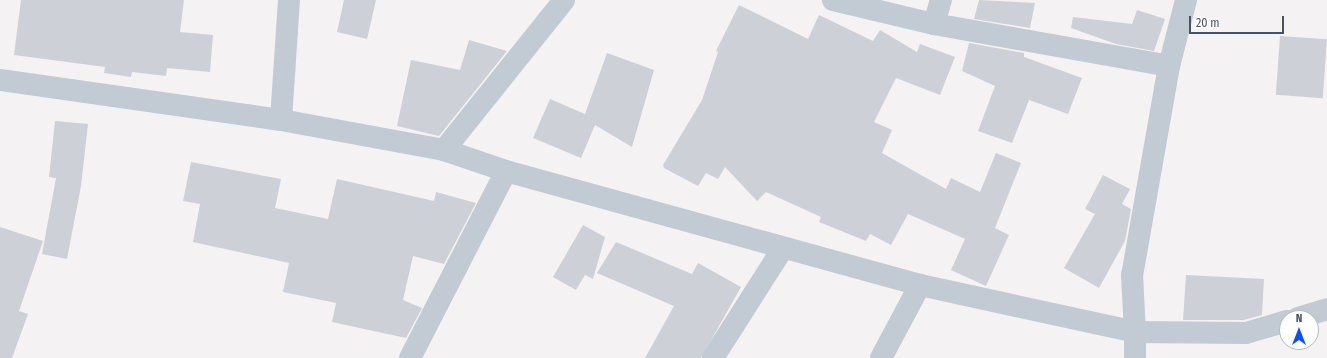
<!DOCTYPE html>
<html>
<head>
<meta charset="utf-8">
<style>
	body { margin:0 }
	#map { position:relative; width:1327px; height:358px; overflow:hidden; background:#f4f2f2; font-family:"Fira Sans Condensed",sans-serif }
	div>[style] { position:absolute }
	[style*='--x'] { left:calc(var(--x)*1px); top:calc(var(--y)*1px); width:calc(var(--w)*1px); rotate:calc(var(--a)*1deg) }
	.building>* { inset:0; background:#ced0d8; transform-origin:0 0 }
	.minor>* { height:22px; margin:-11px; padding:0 11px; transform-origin:11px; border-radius:11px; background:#c2cad4 }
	span { translate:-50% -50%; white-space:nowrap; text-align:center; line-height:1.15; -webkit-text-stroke:4px #fff; paint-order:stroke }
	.north { position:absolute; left:1279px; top:310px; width:40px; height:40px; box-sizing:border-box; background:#fff; border:1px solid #b5bac0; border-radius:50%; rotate:0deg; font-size:11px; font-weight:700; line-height:16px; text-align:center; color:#475262 }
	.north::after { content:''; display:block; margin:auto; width:14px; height:18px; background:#0951f7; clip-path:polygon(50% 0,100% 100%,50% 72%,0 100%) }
	.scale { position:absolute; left:1189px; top:16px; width:95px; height:18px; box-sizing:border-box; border:2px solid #475262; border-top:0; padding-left:5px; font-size:12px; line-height:14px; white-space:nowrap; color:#475262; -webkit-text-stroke:3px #fff; paint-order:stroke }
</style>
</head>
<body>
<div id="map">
	<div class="building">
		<i style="clip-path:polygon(21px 0,184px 0,180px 32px,213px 35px,210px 72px,167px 68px,166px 76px,132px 72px,131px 77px,104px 73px,105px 67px,14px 55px)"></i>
		<i style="clip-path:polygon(344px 0,376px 0,367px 39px,337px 32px)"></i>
		<i style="clip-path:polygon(979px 0,1035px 3px,1030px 28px,974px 19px)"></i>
		<i style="clip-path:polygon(739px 5px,808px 39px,819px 15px,873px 41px,880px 30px,917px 52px,920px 44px,955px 57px,940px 95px,896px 78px,874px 122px,892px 130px,882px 153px,946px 189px,951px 178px,980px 192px,996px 153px,1021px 163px,995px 228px,1009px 235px,986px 286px,951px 270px,965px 239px,908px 214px,891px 245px,870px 234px,866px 241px,819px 222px,821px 217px,766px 192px,757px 201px,725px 167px,718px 179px,706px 173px,698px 186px,664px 168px,663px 165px,702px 100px,718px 52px,716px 51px)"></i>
		<i style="clip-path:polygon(1137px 10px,1165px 19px,1154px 51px,1116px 44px,1071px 28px,1073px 17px,1132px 24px)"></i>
		<i style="left:1280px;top:36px;width:47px;height:59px;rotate:4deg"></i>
		<i style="clip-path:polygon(469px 40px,507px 51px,439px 136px,397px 126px,411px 60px,460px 70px)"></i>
		<i style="clip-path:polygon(969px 43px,1024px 53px,1024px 57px,1082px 78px,1068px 114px,1029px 100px,1012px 143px,978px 131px,995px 86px,962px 71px)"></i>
		<i style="clip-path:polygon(607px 53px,654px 70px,632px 147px,595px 125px,581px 158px,533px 138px,550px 99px,585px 114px)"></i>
		<i style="clip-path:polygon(55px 121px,88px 124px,81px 186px,67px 259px,42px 254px,56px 178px,49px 177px)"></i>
		<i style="clip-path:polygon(191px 162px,281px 179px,275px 208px,328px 219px,337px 179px,434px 201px,436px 192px,476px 203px,444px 264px,413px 256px,403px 300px,422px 308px,406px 338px,332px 322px,336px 303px,283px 292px,289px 263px,193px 242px,200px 204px,183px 201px)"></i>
		<i style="clip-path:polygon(1103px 175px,1130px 189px,1122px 204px,1131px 209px,1125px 241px,1099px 288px,1064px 268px,1095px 214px,1085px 209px)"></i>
		<i style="clip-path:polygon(583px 225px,605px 237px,593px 279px,585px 275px,576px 290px,553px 277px)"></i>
		<i style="clip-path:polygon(0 227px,43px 241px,19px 311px,28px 314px,12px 358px,0 358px)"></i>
		<i style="clip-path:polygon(616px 242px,692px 274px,698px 263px,741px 287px,701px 358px,645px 358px,674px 306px,597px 273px)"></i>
		<i style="clip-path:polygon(1186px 275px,1264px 279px,1262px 315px,1244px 320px,1183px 320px)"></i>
	</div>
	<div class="minor">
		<i style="--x:833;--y:0;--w:104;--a:13.4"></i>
		<i style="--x:934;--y:24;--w:239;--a:10.1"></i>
		<i style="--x:1186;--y:0;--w:68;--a:104.4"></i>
		<i style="--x:1169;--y:66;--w:212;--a:100"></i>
		<i style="--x:1132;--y:275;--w:57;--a:87"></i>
		<i style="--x:1135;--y:332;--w:111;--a:0.5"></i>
		<i style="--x:1246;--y:333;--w:43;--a:-16.3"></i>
		<i style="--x:934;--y:24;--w:25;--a:-74"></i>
		<i style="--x:0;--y:80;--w:284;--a:8.1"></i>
		<i style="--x:281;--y:120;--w:166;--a:10.4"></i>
		<i style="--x:444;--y:150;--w:65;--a:18.7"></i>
		<i style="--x:506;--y:171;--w:429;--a:15.4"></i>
		<i style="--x:920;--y:285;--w:220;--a:12.3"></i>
		<i style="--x:1135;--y:332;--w:26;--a:90"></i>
		<i style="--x:281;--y:120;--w:120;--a:-86.2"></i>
		<i style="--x:444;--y:150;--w:192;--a:-51.3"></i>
		<i style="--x:1298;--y:318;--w:30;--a:-17"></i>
		<i style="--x:410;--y:358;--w:210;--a:-62.8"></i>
		<i style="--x:713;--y:358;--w:130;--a:-57.5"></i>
		<i style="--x:881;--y:358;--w:83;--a:-61.9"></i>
	</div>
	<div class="north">N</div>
	<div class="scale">20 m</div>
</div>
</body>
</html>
